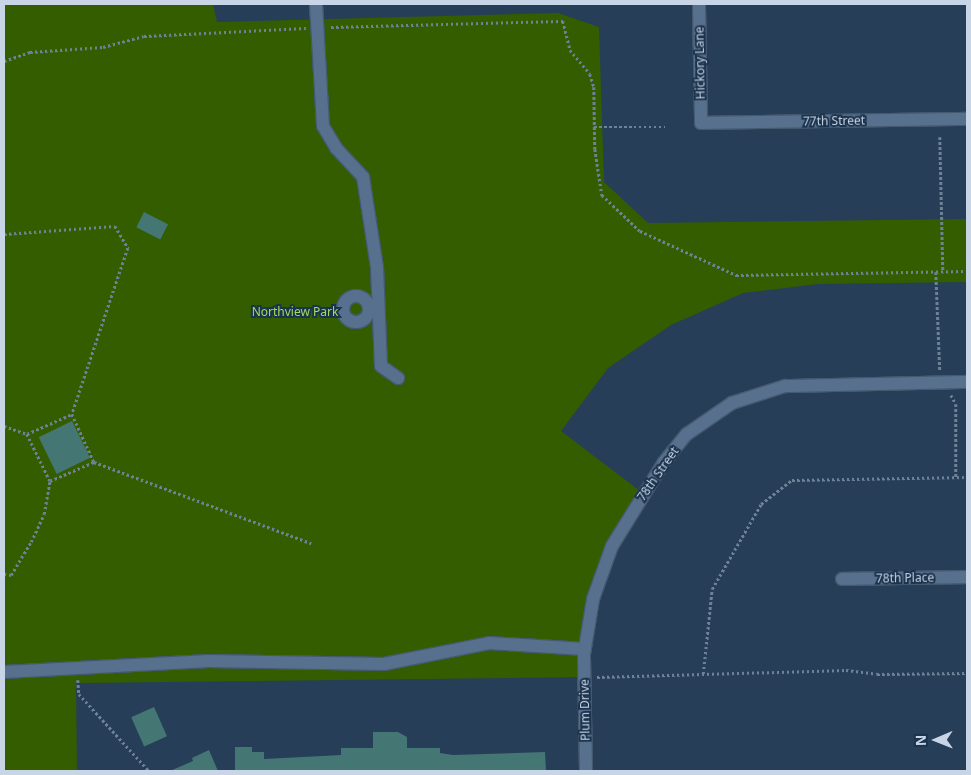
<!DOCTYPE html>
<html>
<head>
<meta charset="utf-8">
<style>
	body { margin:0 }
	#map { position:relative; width:971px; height:775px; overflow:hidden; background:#263e58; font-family:"Noto Sans",sans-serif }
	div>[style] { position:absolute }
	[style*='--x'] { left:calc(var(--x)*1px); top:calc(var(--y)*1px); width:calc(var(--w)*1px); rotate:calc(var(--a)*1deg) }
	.green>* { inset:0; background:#345d00 }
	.building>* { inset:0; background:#447674; transform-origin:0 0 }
	.path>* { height:2.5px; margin-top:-1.25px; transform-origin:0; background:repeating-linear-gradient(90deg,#6d8197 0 2.5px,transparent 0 5px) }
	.roads { filter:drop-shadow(1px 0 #45596f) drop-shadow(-1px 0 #45596f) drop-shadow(0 1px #45596f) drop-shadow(0 -1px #45596f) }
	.minor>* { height:12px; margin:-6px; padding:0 6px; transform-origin:6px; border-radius:6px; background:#57708d }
	.minor>.ring { margin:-6px; padding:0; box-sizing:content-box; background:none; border:12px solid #57708d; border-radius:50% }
	span { translate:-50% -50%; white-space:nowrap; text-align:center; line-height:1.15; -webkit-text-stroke:4px #1c334d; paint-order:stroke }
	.street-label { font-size:12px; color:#c7d5e6 }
	.park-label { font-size:12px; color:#9ddd64 }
	.frame { position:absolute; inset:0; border:5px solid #c7d5e6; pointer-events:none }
	.north { position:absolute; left:911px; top:715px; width:50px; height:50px; -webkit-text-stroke:4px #1c334d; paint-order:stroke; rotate:269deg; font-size:14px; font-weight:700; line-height:20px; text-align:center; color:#c7d5e6 }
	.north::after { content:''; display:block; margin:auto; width:18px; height:22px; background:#c7d5e6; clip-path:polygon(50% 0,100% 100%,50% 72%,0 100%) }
</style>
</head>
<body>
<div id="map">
	<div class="green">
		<i style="clip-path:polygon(4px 4px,213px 4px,217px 22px,558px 13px,599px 27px,604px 182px,648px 223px,967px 219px,967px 282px,818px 284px,743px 293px,671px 325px,608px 368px,561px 431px,644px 494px,601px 572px,585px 677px,76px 683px,77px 771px,4px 771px)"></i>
	</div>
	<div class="building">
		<i style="left:144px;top:212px;width:27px;height:17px;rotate:27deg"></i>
		<i style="left:72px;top:421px;width:41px;height:37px;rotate:64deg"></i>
		<i style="left:154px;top:707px;width:32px;height:25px;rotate:66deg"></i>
		<i style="clip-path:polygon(373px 732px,398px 732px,407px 737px,407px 748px,440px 748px,440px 753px,453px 755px,545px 752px,546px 771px,235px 771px,235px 747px,252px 747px,252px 752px,264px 752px,264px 759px,341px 755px,341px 748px,373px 748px)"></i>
		<i style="clip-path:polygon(209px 750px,218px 771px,170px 771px,193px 761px,192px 758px)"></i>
	</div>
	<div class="path">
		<i style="--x:331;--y:27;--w:232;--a:-1.5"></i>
		<i style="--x:563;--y:21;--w:30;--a:76"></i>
		<i style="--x:570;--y:50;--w:31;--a:50"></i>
		<i style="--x:590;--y:74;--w:14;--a:73"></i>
		<i style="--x:594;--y:87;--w:62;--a:89.1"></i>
		<i style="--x:595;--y:149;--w:47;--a:81.3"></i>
		<i style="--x:602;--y:195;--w:52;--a:43.5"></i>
		<i style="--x:640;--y:231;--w:106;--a:24.6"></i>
		<i style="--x:736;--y:275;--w:231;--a:-1"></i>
		<i style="--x:4;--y:61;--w:28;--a:-19"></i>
		<i style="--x:30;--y:52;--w:73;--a:-3.9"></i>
		<i style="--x:103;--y:47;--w:42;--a:-15"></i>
		<i style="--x:144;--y:36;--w:162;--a:-2.8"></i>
		<i style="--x:594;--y:127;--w:71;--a:0"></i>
		<i style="--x:940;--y:137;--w:135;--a:88.7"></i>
		<i style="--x:4;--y:234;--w:111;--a:-4.1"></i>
		<i style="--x:115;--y:226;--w:26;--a:59"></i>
		<i style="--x:128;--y:248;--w:175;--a:108.6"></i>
		<i style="--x:72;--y:414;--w:53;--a:65.4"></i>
		<i style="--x:94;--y:462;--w:232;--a:20.5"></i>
		<i style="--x:936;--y:272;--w:99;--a:87.7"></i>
		<i style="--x:951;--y:395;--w:10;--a:61"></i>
		<i style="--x:956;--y:404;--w:73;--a:90"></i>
		<i style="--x:4;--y:426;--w:24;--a:19"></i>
		<i style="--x:27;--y:434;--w:49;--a:-24"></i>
		<i style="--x:27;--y:434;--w:52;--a:63.9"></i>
		<i style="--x:50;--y:481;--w:48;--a:-23.4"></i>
		<i style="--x:4;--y:574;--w:7;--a:8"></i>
		<i style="--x:11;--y:575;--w:39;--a:-59"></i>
		<i style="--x:31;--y:542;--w:31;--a:-65"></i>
		<i style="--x:44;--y:514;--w:34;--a:-80"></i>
		<i style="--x:703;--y:674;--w:85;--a:-84"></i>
		<i style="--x:712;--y:589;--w:98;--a:-60"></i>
		<i style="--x:761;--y:504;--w:39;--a:-38"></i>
		<i style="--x:792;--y:480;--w:175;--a:-1"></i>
		<i style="--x:597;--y:677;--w:249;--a:-1.6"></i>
		<i style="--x:846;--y:670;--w:31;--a:7"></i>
		<i style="--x:877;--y:674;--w:90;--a:-0.6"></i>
		<i style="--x:78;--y:680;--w:14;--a:86"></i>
		<i style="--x:79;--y:694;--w:104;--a:47.7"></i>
	</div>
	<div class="roads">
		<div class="minor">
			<i style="--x:316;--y:4;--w:122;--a:86.7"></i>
			<i style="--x:323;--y:126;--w:26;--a:59"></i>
			<i style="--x:336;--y:148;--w:40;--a:47"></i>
			<i style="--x:363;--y:177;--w:91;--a:81.2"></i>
			<i style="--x:377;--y:267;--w:99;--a:87.7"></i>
			<i style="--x:381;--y:366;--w:21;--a:35"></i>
			<i style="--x:699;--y:4;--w:119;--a:89"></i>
			<i style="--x:701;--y:123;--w:266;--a:-0.9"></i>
			<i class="ring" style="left:343px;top:296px;width:14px;height:14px"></i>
			<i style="--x:842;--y:579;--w:125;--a:-0.9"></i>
			<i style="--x:4;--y:672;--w:205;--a:-3.1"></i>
			<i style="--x:209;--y:661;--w:175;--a:1"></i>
			<i style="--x:384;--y:664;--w:107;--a:-11.3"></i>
			<i style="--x:489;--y:643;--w:96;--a:3.6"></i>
			<i style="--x:586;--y:771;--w:117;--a:-91"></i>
			<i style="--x:584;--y:654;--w:56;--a:-80.7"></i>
			<i style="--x:593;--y:599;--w:56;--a:-70.3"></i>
			<i style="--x:612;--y:546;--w:99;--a:-58.2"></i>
			<i style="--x:664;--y:462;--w:36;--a:-51"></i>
			<i style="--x:687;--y:434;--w:55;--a:-34.6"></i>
			<i style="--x:732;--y:403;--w:56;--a:-17.8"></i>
			<i style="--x:785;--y:386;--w:182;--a:-1.3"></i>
		</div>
	</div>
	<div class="street-label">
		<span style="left:700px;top:63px;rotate:-91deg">Hickory Lane</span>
		<span style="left:834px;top:121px;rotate:-1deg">77th Street</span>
		<span style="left:658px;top:474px;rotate:-55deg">78th Street</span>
		<span style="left:905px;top:578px;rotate:-1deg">78th Place</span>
		<span style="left:585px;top:710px;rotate:-91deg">Plum Drive</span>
	</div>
	<div class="park-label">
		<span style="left:295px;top:312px">Northview Park</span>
	</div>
	<div class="frame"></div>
	<div class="north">N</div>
</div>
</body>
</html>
